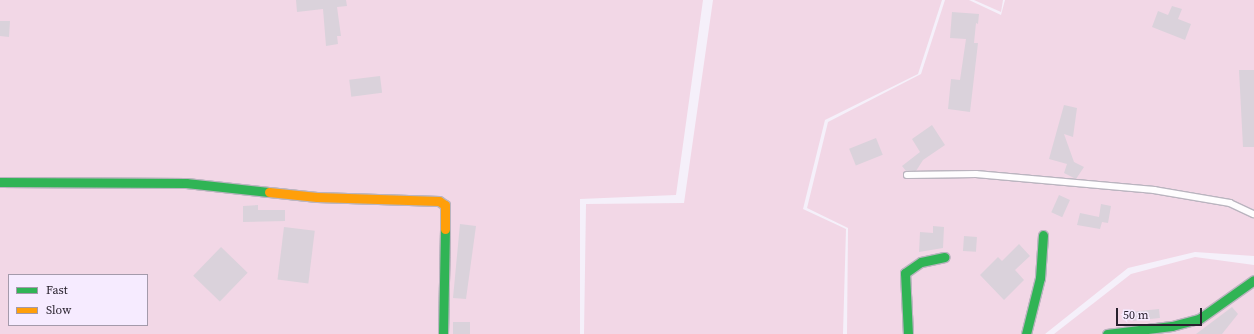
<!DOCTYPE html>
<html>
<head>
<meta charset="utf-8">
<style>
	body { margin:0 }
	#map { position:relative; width:1254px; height:334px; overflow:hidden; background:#f5f0fa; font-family:"Source Serif 4",serif }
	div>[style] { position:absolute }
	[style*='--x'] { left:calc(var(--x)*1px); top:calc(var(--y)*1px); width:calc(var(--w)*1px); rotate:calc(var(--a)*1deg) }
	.green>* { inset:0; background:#f2d7e6 }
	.building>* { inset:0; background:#dad2db; transform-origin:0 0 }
	.roads { filter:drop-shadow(1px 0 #bab4bf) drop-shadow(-1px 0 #bab4bf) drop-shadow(0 1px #bab4bf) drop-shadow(0 -1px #bab4bf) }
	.lane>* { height:5.5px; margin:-2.75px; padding:0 2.75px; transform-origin:2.75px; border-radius:2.75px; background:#fefdfe }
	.fast>* { height:9px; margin:-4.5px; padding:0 4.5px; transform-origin:4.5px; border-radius:4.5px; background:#30b455 }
	.slow>* { height:9px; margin:-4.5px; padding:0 4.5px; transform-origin:4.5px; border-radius:4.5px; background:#ff9f0a }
	span { translate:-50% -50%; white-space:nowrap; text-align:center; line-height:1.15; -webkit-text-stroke:4px #f6ebff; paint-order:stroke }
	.legend { position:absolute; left:8px; top:274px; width:140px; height:52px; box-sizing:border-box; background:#f6ebff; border:1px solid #a49aab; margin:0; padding:5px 7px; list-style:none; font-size:12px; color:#28212d }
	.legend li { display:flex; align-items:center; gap:8px; height:20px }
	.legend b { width:20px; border:1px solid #a49aab }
	.scale { position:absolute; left:1116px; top:308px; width:86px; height:18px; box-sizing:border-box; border:2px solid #28212d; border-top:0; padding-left:5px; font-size:12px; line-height:14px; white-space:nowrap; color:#28212d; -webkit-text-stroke:3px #f6ebff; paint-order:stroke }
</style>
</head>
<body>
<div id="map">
	<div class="green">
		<i style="clip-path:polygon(evenodd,0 0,703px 0,676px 195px,580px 199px,580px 334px,0 334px,0 0,9px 275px,147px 275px,147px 325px,9px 325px,9px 275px)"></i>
		<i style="clip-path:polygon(713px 0,942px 0,918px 74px,825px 120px,803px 209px,846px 229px,843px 334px,584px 334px,586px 204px,684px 203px)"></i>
		<i style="clip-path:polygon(945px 0,969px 0,1001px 15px,1005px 0,1254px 0,1254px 256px,1195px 252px,1128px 268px,1045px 334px,847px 334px,848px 228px,807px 208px,828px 122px,921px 74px)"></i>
		<i style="clip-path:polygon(974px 0,1003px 0,1001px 12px)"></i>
		<i style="clip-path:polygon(1195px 257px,1254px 265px,1254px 334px,1054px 334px,1131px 274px)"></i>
	</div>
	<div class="building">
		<i style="clip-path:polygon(296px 0,346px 0,347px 6px,337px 7px,341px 36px,337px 36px,338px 44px,326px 46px,323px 9px,297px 12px)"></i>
		<i style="clip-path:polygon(1172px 6px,1182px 9px,1178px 19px,1191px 24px,1185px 40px,1152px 27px,1158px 11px,1168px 15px)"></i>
		<i style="clip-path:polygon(952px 12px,979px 14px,978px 24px,976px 23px,974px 43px,978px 43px,970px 112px,948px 109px,951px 79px,960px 80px,966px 39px,950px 38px)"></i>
		<i style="clip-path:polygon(0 21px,10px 21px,9px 37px,0 36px)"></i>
		<i style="clip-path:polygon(1239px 70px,1254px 70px,1254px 147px,1243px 147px)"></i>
		<i style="left:380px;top:76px;width:17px;height:31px;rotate:83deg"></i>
		<i style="clip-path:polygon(1064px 105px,1077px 108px,1073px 137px,1064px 134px,1074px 162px,1084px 167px,1076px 179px,1064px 173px,1067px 164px,1049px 159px)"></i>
		<i style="clip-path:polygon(932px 125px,945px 145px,923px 160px,916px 171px,906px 171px,902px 166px,920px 152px,912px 139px)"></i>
		<i style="left:876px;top:138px;width:18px;height:29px;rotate:68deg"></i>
		<i style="left:1059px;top:195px;width:12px;height:19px;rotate:24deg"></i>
		<i style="clip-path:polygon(1101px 204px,1111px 206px,1108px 223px,1102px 222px,1100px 229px,1077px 225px,1080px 213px,1099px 217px)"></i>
		<i style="clip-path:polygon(258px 205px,258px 210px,285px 210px,285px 221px,243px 222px,243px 206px)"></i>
		<i style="clip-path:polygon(460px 224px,476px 226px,466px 299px,453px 298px)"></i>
		<i style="clip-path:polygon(933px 226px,944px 227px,943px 248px,919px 252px,920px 232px,933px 233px)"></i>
		<i style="left:284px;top:227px;width:31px;height:53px;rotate:7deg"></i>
		<i style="left:964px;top:236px;width:13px;height:15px;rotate:4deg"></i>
		<i style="clip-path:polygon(1019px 244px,1030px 256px,1015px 270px,1024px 280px,1004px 300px,980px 275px,998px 257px,1002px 261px)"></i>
		<i style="left:221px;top:247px;width:37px;height:40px;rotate:44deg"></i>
		<i style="clip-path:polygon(1232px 307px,1238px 314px,1222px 334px,1196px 334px)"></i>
		<i style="left:1159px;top:309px;width:9px;height:27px;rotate:84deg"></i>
		<i style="left:453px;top:322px;width:17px;height:12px"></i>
	</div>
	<div class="roads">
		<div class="lane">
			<i style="--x:907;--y:175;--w:69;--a:-0.8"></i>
			<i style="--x:976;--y:174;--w:179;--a:5.1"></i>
			<i style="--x:1154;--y:190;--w:77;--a:9.7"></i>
			<i style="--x:1230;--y:203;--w:26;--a:25"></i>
		</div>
		<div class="fast">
			<i style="--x:0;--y:182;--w:186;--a:0.3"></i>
			<i style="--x:186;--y:183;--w:83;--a:6.2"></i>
			<i style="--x:443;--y:334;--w:105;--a:-88.9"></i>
			<i style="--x:908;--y:334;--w:61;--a:-92.8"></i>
			<i style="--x:905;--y:273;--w:19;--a:-35"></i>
			<i style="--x:921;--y:262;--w:24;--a:-12"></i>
			<i style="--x:1026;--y:334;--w:58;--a:-76"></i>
			<i style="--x:1040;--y:278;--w:43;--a:-86"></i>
			<i style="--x:1107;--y:334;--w:65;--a:-7"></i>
			<i style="--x:1172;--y:326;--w:28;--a:-15"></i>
			<i style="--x:1199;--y:319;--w:67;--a:-35.3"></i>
		</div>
		<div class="slow">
			<i style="--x:269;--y:192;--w:48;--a:5.9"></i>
			<i style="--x:317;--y:197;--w:122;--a:1.9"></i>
			<i style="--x:439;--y:201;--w:7;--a:34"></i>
			<i style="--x:445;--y:205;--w:24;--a:90"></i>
		</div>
	</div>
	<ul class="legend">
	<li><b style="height:5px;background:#30b455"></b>Fast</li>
	<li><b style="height:5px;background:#ff9f0a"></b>Slow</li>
	</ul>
	<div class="scale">50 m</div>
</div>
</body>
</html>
